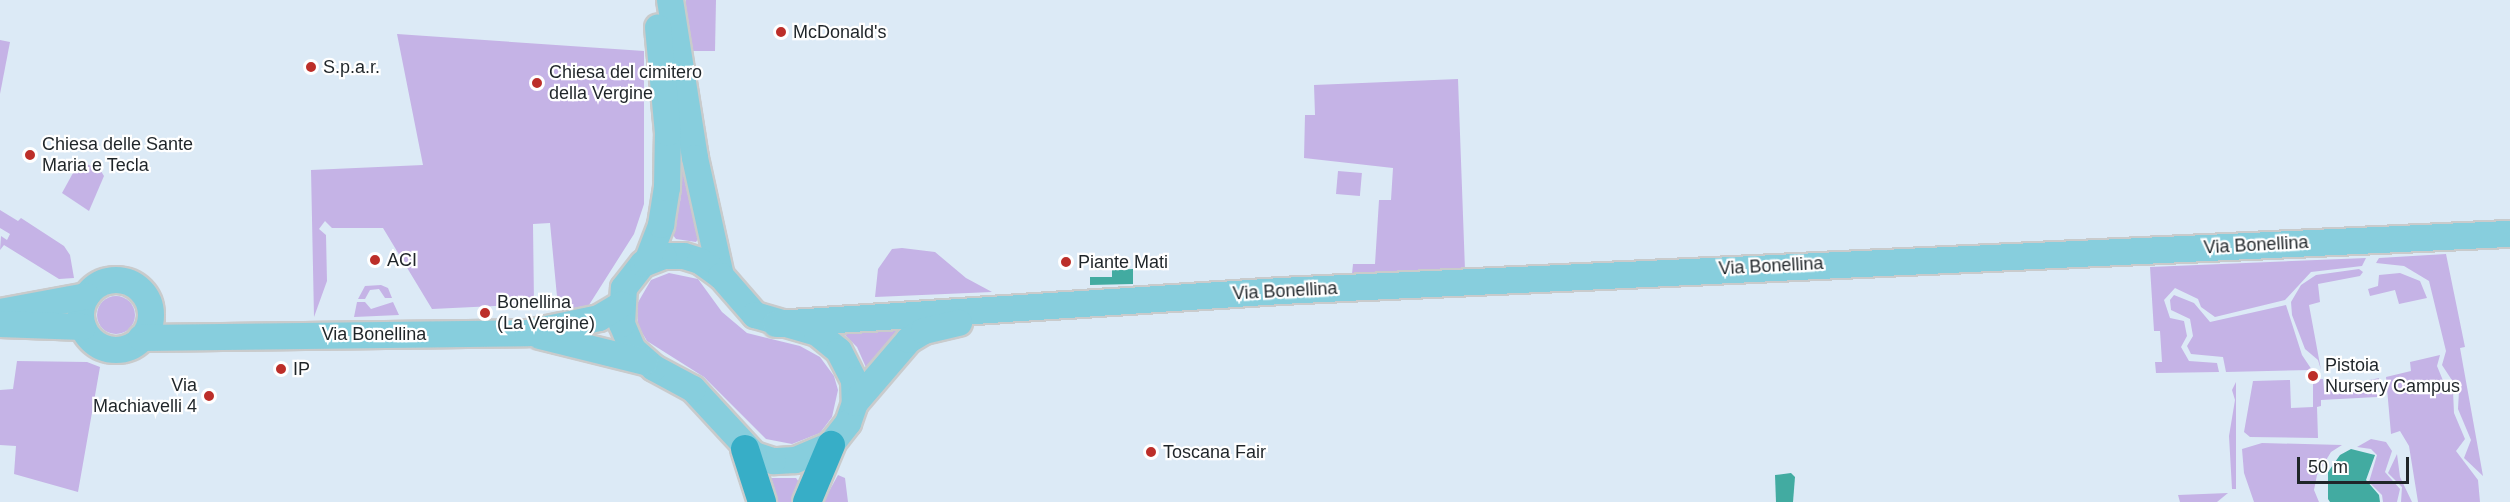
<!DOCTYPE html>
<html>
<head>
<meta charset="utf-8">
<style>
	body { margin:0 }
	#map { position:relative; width:2510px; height:502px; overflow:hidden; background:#dceaf6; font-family:Helvetica,sans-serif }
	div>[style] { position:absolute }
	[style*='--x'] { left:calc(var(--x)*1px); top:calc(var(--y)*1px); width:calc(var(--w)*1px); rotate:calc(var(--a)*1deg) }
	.green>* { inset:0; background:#c5b3e6; transform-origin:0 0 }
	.round { border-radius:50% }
	.water>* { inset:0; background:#42aba1 }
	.roads { filter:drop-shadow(2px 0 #c9cbcc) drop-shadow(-2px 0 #c9cbcc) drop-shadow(0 2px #c9cbcc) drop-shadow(0 -2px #c9cbcc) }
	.major>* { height:26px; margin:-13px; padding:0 13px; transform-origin:13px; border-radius:13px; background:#87cedd }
	.major>.ring { margin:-13px; padding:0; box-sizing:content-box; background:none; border:26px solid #87cedd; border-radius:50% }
	.highway>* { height:28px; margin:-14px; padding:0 14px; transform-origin:14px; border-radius:14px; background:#37aec7 }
	.dots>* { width:16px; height:16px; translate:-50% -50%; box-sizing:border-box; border:3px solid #fff; border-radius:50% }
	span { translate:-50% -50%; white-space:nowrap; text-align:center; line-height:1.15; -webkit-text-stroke:4.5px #fff; paint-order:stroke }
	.poi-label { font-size:18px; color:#1f2529 }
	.left { translate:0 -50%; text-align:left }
	.right { translate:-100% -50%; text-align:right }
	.street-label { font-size:18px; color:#1f2529 }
	.scale { position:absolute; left:2297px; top:457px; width:112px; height:27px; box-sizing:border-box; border:3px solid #1f2529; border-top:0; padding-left:8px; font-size:18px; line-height:21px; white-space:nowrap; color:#1f2529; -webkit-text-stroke:4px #fff; paint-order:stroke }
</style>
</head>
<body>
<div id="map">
	<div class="green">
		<i style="clip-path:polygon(686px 0,716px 0,715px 51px,692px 51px,684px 12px)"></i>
		<i style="clip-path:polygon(397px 34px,644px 51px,644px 204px,634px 234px,589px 305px,579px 309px,558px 307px,550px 223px,533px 224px,534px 304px,432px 309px,383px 228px,332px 228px,325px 221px,319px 229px,326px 235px,327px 281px,314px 317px,311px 170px,423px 165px)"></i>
		<i style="clip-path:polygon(0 40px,10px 42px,0 94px)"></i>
		<i style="clip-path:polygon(1458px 79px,1465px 270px,1352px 274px,1353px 264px,1375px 264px,1379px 200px,1391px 200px,1393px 168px,1304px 158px,1305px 115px,1315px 115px,1314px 85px)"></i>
		<i style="clip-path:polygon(79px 162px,99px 168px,104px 176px,89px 211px,62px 193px)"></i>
		<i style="clip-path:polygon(681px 162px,686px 162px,700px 236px,696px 242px,676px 239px,672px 234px,681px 197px)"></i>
		<i style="left:1338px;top:171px;width:24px;height:23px;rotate:5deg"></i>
		<i style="clip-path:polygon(0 210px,18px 221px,21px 218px,64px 246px,70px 255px,74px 278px,59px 279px,4px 245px,0 250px,1px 236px,7px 240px,10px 234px,0 228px)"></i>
		<i style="clip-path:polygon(902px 248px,935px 252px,966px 278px,992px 292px,875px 297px,878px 269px,892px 249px)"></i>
		<i style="clip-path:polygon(2446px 254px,2465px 347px,2460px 348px,2483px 476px,2464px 458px,2471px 440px,2458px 409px,2459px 391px,2442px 365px,2446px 351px,2429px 281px,2404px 266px,2376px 263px,2379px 258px)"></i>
		<i style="clip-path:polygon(2366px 258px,2362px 266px,2311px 272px,2285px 300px,2215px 317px,2201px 307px,2198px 299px,2175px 288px,2164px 300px,2170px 318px,2184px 321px,2187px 336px,2181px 347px,2189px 361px,2217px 363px,2219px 372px,2156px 373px,2155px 362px,2162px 362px,2160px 331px,2154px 331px,2150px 267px)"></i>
		<i style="clip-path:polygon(2359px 269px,2363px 272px,2360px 276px,2318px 284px,2320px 302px,2309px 305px,2321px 370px,2318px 360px,2305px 349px,2292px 315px,2291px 302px,2301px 285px,2316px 275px)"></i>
		<i style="clip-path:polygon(669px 273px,698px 279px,722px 312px,747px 333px,800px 346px,820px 357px,834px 376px,838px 390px,832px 417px,820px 433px,792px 444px,766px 439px,704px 377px,647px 341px,638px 326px,637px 304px,651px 280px)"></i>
		<i style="clip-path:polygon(2400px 273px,2420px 281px,2427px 298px,2399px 304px,2395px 290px,2370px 296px,2368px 289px,2378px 286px,2379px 275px)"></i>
		<i style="clip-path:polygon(381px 285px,388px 288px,392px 298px,385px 298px,379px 289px,370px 290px,365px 299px,358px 299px,365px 286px)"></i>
		<i style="clip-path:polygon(2174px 295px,2194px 303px,2210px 322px,2286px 305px,2302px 355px,2312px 370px,2226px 372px,2223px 357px,2191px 354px,2187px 346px,2193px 336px,2190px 319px,2171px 310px,2170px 300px)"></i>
		<i class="round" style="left:97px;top:296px;width:38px;height:38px"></i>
		<i style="clip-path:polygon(357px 302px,365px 302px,371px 309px,393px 302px,399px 315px,354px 317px)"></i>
		<i style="clip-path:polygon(910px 326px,868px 372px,857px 347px,843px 333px,843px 328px)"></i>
		<i style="clip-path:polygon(2440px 355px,2437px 366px,2444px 383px,2453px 391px,2454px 413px,2465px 439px,2456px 451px,2478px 480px,2480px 502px,2418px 502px,2409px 446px,2400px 431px,2391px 434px,2386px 377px,2411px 371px,2410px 362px)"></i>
		<i style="clip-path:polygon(17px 361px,87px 362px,100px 367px,78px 492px,14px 474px,16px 446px,0 445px,0 390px,13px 389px)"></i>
		<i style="clip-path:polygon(2379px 378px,2377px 397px,2321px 400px,2321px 406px,2317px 407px,2318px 438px,2250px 437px,2244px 432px,2253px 381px,2290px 380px,2291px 408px,2313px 407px,2313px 379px,2323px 379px,2324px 390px)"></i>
		<i style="clip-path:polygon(2236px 382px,2236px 489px,2232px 489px,2229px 436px,2235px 400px,2232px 390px)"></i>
		<i style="clip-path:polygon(2371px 439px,2386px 442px,2392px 451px,2385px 472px,2400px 489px,2397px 502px,2383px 502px,2382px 495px,2369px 482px,2377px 455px,2371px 449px,2357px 447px)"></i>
		<i style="clip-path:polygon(2262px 443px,2342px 445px,2331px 452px,2317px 475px,2314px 490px,2319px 502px,2254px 502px,2244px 473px,2242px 449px)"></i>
		<i style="clip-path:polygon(2397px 454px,2400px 477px,2412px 502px,2401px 502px,2402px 487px,2388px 473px)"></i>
		<i style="clip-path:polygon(838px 475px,845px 478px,848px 502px,823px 502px)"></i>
		<i style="clip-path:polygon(768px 478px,796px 478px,799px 482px,791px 502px,770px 502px)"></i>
		<i style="clip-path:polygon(2228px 493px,2217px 502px,2180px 502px,2178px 495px)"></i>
	</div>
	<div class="water">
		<i style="clip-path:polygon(1133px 269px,1133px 284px,1090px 285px,1090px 277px,1112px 277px,1112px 270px)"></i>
		<i style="clip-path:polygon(2351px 449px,2375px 455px,2366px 480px,2379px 495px,2380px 502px,2330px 502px,2328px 499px,2328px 472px,2340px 455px)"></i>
		<i style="clip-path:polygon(1791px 473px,1795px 477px,1793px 502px,1776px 502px,1775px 475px)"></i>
	</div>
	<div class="roads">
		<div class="major">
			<i style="--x:670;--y:0;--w:160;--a:81"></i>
			<i style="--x:695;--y:158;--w:121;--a:77.6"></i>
			<i style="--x:664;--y:256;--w:20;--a:0"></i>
			<i style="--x:684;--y:256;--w:17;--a:17"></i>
			<i style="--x:700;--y:261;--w:26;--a:36"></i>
			<i style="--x:721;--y:276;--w:52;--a:48.9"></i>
			<i style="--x:755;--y:315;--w:65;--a:16.2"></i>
			<i style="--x:817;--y:333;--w:28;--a:39"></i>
			<i style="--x:839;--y:351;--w:33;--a:63"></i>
			<i style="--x:854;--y:380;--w:23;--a:88"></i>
			<i style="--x:855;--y:403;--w:21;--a:109"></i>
			<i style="--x:848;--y:423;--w:28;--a:128"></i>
			<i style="--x:831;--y:445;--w:39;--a:157"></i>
			<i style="--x:795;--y:460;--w:22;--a:177"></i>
			<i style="--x:773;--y:461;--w:20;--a:-162"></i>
			<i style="--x:754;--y:455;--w:90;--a:-132.7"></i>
			<i style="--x:693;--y:389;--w:44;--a:-151.7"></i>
			<i style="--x:654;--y:368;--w:28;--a:-139"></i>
			<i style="--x:633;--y:350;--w:28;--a:-113"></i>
			<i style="--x:622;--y:324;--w:36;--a:-87"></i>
			<i style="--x:624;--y:288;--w:31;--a:-52"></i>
			<i style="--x:643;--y:264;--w:22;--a:-21"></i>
			<i style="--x:647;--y:262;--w:40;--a:-69"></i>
			<i style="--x:661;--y:225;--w:37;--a:-81"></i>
			<i style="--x:667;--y:188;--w:55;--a:-89"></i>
			<i style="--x:668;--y:133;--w:106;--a:-95.4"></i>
			<i class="ring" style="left:81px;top:280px;width:44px;height:44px"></i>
			<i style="--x:0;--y:312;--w:88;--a:-10.4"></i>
			<i style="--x:0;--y:324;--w:83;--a:2.1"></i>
			<i style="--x:776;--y:324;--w:506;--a:-3.74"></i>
			<i style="--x:1281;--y:291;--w:1230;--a:-2.66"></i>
			<i style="--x:540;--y:336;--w:108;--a:13.9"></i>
			<i style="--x:141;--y:338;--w:387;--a:-0.7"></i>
			<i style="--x:528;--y:333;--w:73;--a:-11.9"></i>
			<i style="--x:599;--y:318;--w:26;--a:-31"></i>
			<i style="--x:855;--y:403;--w:83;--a:-49.4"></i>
			<i style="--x:909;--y:340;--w:17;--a:-31"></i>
			<i style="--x:924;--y:331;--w:36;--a:-13"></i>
		</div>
		<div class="highway">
			<i style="--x:745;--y:449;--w:56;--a:72.2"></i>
			<i style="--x:807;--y:502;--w:62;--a:-67.2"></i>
		</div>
	</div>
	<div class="dots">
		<i style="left:781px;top:32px;background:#bc2e29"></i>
		<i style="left:311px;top:67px;background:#bc2e29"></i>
		<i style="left:537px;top:83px;background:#bc2e29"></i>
		<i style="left:30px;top:155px;background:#bc2e29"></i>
		<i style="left:375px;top:260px;background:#bc2e29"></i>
		<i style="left:1066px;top:262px;background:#bc2e29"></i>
		<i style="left:485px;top:313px;background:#bc2e29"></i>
		<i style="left:281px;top:369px;background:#bc2e29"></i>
		<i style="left:2313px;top:376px;background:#bc2e29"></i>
		<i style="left:209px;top:396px;background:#bc2e29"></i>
		<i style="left:1151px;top:452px;background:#bc2e29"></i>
	</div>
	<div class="poi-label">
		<span class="left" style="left:793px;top:32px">McDonald's</span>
		<span class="left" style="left:323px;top:67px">S.p.a.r.</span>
		<span class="left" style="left:549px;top:83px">Chiesa del cimitero<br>della Vergine</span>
		<span class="left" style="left:42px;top:155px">Chiesa delle Sante<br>Maria e Tecla</span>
		<span class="left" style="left:387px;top:260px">ACI</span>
		<span class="left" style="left:1078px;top:262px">Piante Mati</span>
		<span class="left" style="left:497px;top:313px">Bonellina<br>(La Vergine)</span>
		<span class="left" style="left:2325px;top:376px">Pistoia<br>Nursery Campus</span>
		<span class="left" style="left:293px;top:369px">IP</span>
		<span class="right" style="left:197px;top:396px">Via<br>Machiavelli 4</span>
		<span class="left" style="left:1163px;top:452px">Toscana Fair</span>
	</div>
	<div class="street-label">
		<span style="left:2256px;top:245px;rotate:-3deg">Via Bonellina</span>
		<span style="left:1771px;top:266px;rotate:-3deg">Via Bonellina</span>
		<span style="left:1285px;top:291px;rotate:-3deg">Via Bonellina</span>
		<span style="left:374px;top:334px">Via Bonellina</span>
	</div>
	<div class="scale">50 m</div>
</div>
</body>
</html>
